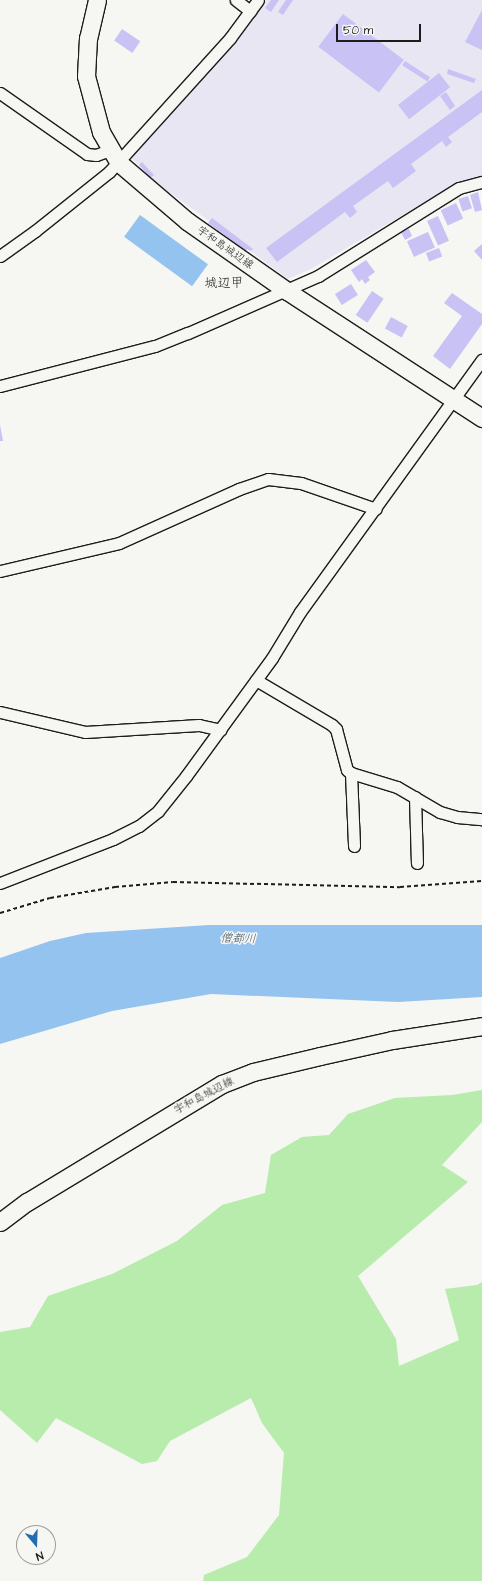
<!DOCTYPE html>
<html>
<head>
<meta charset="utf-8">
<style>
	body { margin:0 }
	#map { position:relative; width:482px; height:1581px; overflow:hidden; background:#f6f6f2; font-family:"Architects Daughter","Klee One",sans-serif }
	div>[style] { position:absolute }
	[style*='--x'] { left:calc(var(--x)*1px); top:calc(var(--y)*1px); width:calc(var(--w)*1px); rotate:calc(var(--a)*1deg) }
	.built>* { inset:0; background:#e8e6f3 }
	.green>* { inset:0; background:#b7ecad }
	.water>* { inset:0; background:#94c3ef; transform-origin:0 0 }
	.building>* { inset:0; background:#c8c2f5; transform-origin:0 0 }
	.path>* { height:2px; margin-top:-1px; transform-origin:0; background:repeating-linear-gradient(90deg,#1c1c1c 0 4px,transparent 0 7px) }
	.roads { filter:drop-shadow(1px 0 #1c1c1c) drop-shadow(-1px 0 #1c1c1c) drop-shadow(0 1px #1c1c1c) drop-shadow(0 -1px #1c1c1c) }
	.street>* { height:11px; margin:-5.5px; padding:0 5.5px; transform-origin:5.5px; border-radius:5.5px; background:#f6f6f2 }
	.primary>* { height:17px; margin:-8.5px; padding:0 8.5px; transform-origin:8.5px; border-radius:8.5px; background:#f6f6f2 }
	span { translate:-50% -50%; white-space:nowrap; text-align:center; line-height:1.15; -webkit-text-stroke:3px #f6f6f2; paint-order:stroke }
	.street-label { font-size:11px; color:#1c1c1c }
	.water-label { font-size:12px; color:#465666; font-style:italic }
	.quarter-label { font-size:13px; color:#1c1c1c }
	.north { position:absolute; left:16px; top:1525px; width:40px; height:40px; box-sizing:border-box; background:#f6f6f2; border:1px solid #9f9f9c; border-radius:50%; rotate:161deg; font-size:11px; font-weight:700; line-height:16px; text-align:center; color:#1c1c1c }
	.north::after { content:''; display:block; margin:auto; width:14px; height:18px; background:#1f6fb2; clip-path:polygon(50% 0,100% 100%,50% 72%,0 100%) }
	.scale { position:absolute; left:336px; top:24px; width:85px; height:18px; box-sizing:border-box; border:2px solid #1c1c1c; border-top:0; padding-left:5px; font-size:12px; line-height:14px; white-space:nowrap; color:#1c1c1c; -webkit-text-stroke:3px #f6f6f2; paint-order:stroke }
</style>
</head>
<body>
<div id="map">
	<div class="built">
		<i style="clip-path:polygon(264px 0,482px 0,482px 176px,452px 186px,311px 269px,288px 279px,161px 186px,130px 157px)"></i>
	</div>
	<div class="green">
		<i style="clip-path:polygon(482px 1090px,482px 1122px,442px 1165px,468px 1182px,358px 1276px,396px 1339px,399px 1366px,459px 1340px,445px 1289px,477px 1285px,482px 1282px,482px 1581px,203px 1581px,204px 1575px,247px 1557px,279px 1515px,284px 1453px,262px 1423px,251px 1398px,170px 1441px,157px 1461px,142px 1464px,56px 1418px,37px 1443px,0 1410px,0 1332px,30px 1327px,48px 1296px,112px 1274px,177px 1241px,222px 1205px,265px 1193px,271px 1155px,302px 1137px,329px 1135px,348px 1114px,395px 1098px,452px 1095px)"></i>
	</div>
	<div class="water">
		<i style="left:140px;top:215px;width:84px;height:27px;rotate:36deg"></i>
		<i style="clip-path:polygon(209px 925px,482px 925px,482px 997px,398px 1002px,211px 994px,112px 1011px,0 1044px,0 958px,50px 941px,86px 933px)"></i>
	</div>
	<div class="building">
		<i style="clip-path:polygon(271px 0,279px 0,271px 12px,265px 8px)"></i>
		<i style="clip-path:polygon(286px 0,293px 0,283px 15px,278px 12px)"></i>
		<i style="clip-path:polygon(482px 10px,482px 50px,465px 42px)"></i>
		<i style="left:343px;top:14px;width:76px;height:41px;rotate:37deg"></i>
		<i style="left:122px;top:29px;width:22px;height:14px;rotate:34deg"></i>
		<i style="left:405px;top:61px;width:30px;height:5px;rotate:33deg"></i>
		<i style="clip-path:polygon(448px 69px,476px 79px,474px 83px,447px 74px)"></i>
		<i style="left:439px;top:73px;width:18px;height:52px;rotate:52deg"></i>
		<i style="clip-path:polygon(482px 90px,482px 112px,448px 137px,452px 142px,446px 147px,442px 141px,411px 164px,416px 171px,393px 188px,388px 181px,353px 206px,357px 212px,350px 218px,345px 212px,277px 262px,266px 248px)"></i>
		<i style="clip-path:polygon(446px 92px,455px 106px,450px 110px,440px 96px)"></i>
		<i style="clip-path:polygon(142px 162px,154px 175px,150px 178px,139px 165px)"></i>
		<i style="clip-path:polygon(478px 192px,482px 210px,475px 212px,470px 195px)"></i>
		<i style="left:468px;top:196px;width:13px;height:10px;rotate:72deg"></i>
		<i style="left:456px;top:203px;width:17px;height:17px;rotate:65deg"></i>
		<i style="left:438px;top:216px;width:27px;height:12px;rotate:66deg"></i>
		<i style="clip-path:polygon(212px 218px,253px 249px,251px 251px,247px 249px,246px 251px,208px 223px)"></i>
		<i style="clip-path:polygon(409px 229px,412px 236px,405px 240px,401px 232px)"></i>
		<i style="left:428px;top:232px;width:17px;height:23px;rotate:66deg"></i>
		<i style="clip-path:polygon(482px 244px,482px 260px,474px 251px)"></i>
		<i style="left:439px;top:248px;width:9px;height:14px;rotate:69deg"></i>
		<i style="clip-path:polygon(366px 260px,375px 272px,368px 277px,370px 280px,365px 284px,362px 279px,359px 282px,351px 270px)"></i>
		<i style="left:351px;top:284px;width:13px;height:19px;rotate:58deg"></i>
		<i style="left:372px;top:291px;width:14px;height:29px;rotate:34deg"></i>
		<i style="clip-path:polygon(452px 293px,482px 314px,482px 324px,450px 369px,433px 356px,462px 316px,444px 303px)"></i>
		<i style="left:391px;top:317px;width:19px;height:13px;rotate:28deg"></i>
		<i style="clip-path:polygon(0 425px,3px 441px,0 441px)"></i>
	</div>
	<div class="path">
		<i style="--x:0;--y:913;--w:52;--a:-16.7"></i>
		<i style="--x:50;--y:898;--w:66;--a:-9.6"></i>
		<i style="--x:115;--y:887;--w:58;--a:-4.9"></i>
		<i style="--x:173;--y:882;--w:227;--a:1.3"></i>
		<i style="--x:400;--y:887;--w:82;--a:-4.2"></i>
	</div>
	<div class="roads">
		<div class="street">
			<i style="--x:236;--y:0;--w:18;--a:38"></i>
			<i style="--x:0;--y:93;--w:106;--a:35"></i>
			<i style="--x:87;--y:154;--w:9;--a:6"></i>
			<i style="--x:96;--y:155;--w:15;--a:-20"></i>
			<i style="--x:0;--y:256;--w:43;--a:-35.5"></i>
			<i style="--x:35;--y:231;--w:95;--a:-38.6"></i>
			<i style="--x:109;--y:172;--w:181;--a:-47.9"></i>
			<i style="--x:230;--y:38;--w:47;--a:-53.6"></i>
			<i style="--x:0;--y:386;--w:160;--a:-14.5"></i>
			<i style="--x:155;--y:346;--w:35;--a:-22"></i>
			<i style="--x:188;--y:333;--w:142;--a:-23.7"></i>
			<i style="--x:318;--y:276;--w:166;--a:-32"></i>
			<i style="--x:459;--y:188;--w:24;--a:-15"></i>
			<i style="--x:0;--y:571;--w:122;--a:-13.2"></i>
			<i style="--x:119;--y:543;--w:132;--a:-24.2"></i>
			<i style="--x:239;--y:489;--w:31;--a:-19"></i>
			<i style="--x:268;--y:479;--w:33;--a:7"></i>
			<i style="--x:301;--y:483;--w:79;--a:19.1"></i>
			<i style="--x:256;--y:680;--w:88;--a:30.6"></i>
			<i style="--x:332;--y:725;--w:6;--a:45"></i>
			<i style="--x:336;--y:729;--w:42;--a:75"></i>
			<i style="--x:347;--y:770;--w:5;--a:37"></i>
			<i style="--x:351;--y:773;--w:48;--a:16.9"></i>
			<i style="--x:397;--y:787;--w:50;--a:30.2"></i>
			<i style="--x:440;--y:812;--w:18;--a:16"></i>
			<i style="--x:457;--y:817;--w:25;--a:5"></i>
			<i style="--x:0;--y:712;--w:87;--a:13.2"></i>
			<i style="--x:85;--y:732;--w:114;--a:-3.5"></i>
			<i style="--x:199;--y:725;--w:22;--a:13"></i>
			<i style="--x:351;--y:773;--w:73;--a:87.6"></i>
			<i style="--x:415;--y:797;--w:66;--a:88.3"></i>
			<i style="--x:0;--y:883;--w:121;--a:-21.3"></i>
			<i style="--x:113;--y:839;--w:29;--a:-27"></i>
			<i style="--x:139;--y:826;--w:24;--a:-38"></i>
			<i style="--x:158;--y:811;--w:45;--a:-51.3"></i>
			<i style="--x:186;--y:776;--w:146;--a:-53.9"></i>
			<i style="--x:272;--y:658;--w:54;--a:-58.7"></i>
			<i style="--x:300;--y:612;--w:311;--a:-54.2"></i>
		</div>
		<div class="primary">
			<i style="--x:97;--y:0;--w:39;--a:103"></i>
			<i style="--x:88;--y:38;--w:38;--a:93"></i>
			<i style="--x:86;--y:76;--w:58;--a:75"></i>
			<i style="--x:101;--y:132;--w:34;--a:60"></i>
			<i style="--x:118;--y:162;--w:91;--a:40.5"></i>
			<i style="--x:187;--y:221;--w:122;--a:35"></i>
			<i style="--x:287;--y:291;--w:233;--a:33.1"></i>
			<i style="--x:0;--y:1222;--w:34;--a:-37"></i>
			<i style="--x:27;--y:1202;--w:228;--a:-31.2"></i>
			<i style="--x:222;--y:1084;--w:33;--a:-21"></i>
			<i style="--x:253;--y:1072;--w:69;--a:-13.4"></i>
			<i style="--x:320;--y:1056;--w:74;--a:-12.5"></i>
			<i style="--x:392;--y:1040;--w:91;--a:-8.8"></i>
		</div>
	</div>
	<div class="street-label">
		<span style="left:225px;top:248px;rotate:35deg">宇和島城辺線</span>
		<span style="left:204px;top:1096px;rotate:-28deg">宇和島城辺線</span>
	</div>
	<div class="water-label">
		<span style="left:238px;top:939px;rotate:2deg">僧都川</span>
	</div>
	<div class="quarter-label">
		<span style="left:224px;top:283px">城辺甲</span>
	</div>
	<div class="north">N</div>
	<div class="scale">50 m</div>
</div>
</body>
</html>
